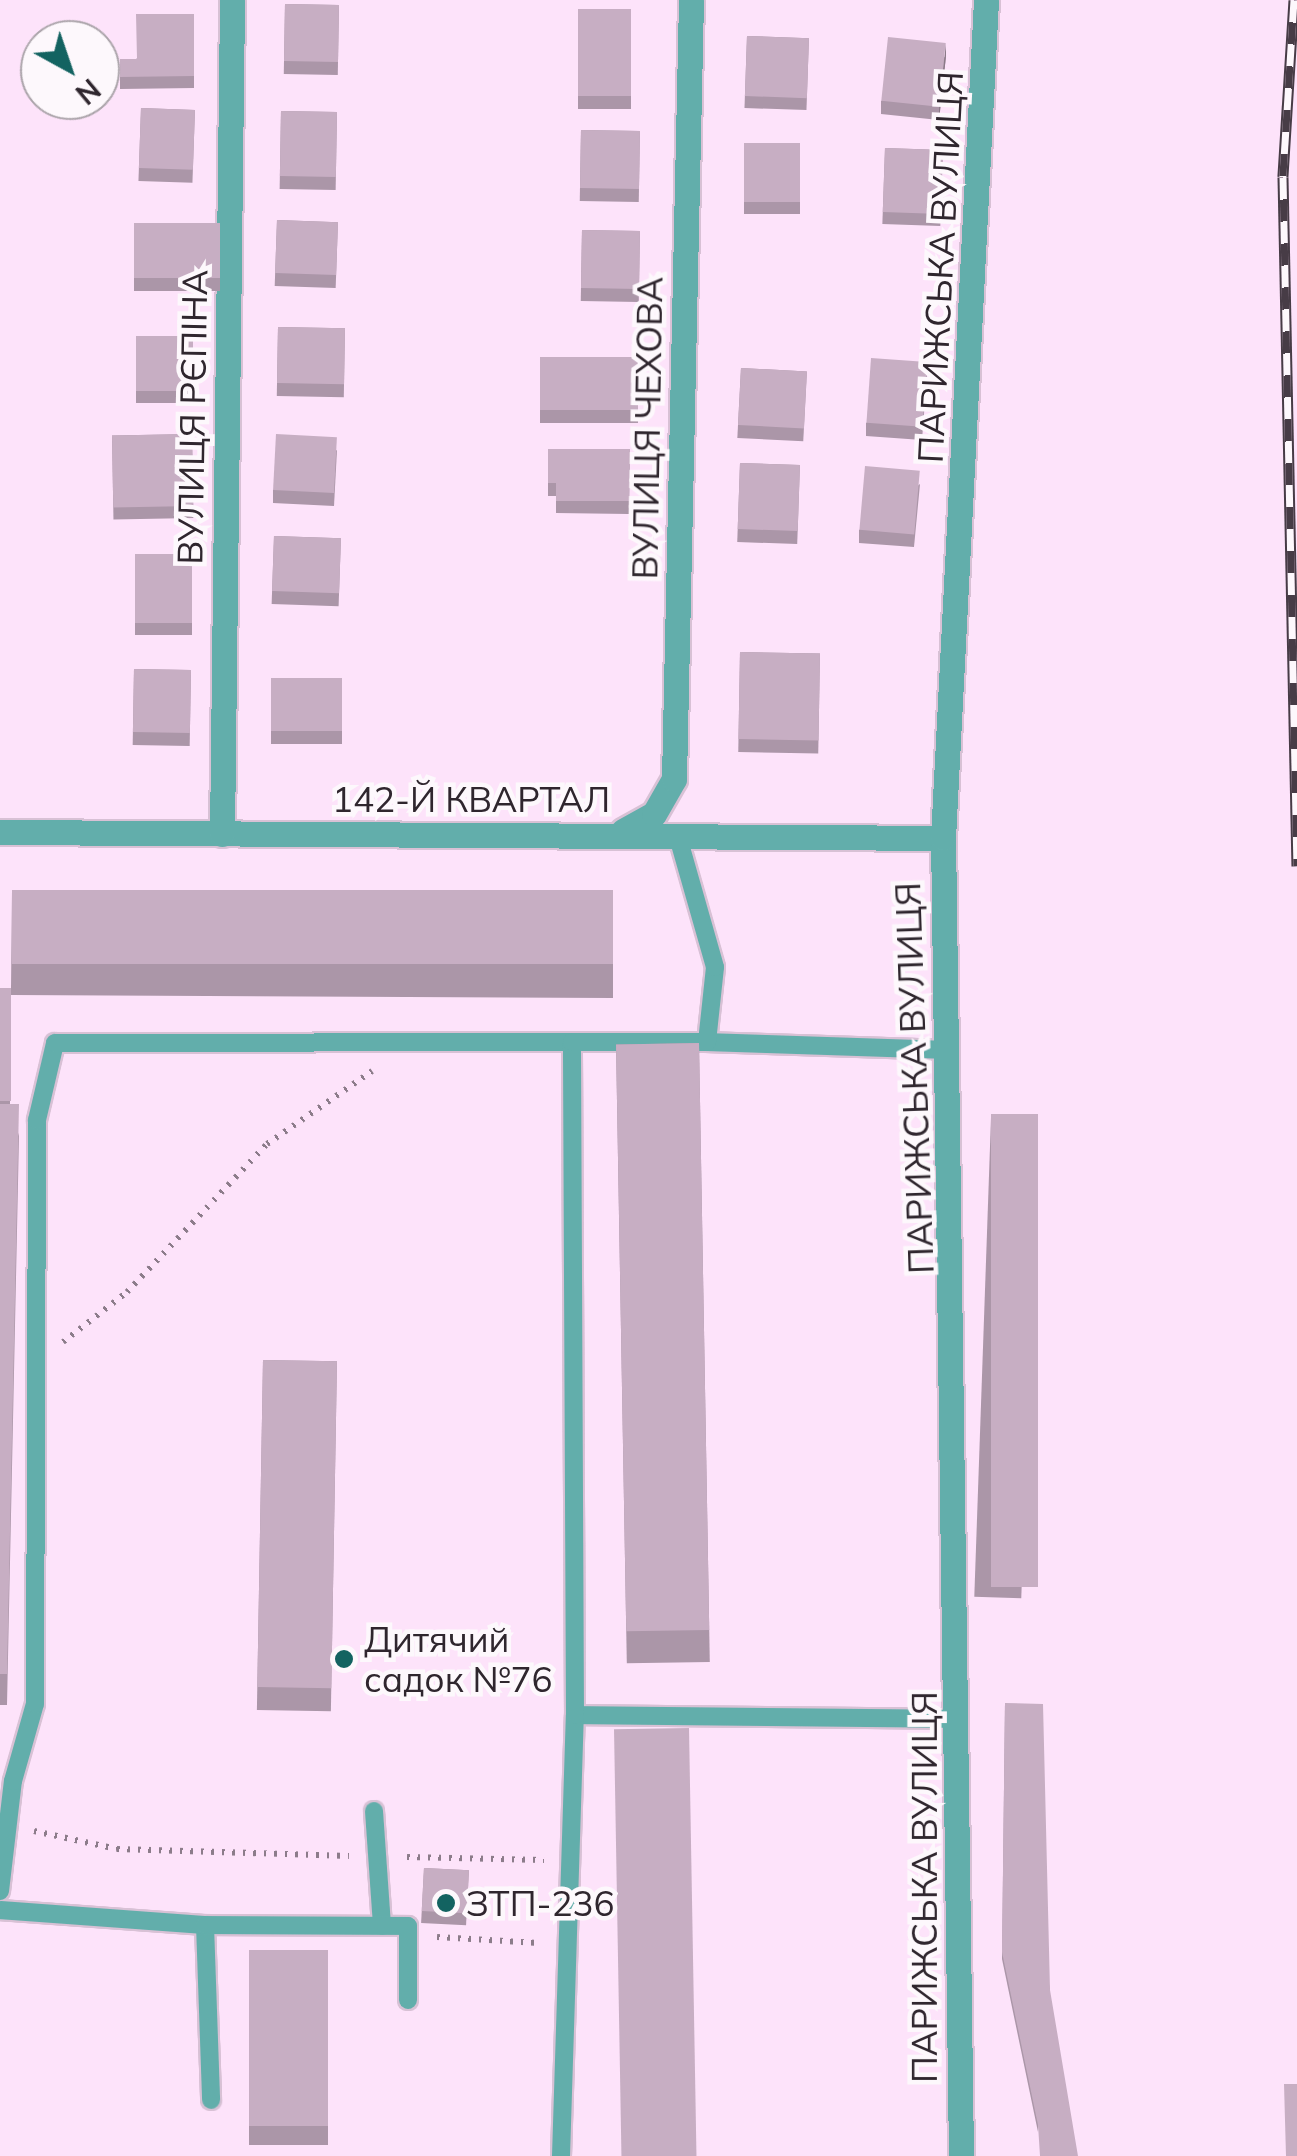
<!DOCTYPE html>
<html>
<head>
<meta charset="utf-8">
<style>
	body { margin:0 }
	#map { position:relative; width:1297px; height:2156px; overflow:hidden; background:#fde3fa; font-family:Mulish,sans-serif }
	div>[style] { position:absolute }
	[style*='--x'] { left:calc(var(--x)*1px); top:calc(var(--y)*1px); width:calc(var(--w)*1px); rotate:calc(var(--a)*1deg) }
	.path>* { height:6px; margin-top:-3px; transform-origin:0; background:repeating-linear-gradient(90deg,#8c7c8a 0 2.5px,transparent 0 10.5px) }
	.roads { filter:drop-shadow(2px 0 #d8c1d5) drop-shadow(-2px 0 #d8c1d5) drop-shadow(0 2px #d8c1d5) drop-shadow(0 -2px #d8c1d5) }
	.service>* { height:18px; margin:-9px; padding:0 9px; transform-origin:9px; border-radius:9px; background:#62aeab }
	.minor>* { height:25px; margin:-12.5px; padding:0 12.5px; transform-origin:12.5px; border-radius:12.5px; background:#62aeab }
	.rail>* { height:11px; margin-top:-5.5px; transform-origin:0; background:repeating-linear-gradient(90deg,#fdf8fc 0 22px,#473c46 0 44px); box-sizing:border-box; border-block:2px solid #473c46 }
	.wall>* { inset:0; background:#ab96a8; transform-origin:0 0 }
	.shaded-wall>* { inset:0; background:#8b7a88 }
	.building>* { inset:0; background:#c7aec3; transform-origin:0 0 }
	.dots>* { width:28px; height:28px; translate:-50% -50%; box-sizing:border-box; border:5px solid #fdf8fc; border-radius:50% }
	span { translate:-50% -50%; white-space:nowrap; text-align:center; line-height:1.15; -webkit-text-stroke:9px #fdf8fc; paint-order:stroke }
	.street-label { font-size:35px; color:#2f262e }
	.poi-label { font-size:35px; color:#2f262e }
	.left { translate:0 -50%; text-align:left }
	.north { position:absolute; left:20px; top:20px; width:100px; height:100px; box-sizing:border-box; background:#fdf8fc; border:2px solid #aba4aa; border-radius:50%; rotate:140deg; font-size:28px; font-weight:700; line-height:40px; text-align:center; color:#2f262e }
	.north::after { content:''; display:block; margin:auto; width:35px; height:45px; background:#136361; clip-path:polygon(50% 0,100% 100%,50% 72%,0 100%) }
</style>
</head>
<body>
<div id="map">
	<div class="path">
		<i style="--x:63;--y:1342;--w:81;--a:-38"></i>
		<i style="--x:127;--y:1292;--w:204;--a:-46.6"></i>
		<i style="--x:267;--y:1144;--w:128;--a:-34.8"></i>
		<i style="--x:34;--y:1831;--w:85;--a:12.2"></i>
		<i style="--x:117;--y:1849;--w:232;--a:1.7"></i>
		<i style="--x:407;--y:1857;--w:137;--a:1.3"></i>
		<i style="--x:437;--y:1937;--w:102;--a:3.4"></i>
	</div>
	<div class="roads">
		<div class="service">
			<i style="--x:707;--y:1042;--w:240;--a:1.9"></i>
			<i style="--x:575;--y:1715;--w:383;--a:0.6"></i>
			<i style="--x:374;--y:1811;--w:115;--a:86"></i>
			<i style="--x:0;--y:1891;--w:111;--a:-83.3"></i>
			<i style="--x:13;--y:1781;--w:80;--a:-74.1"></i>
			<i style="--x:35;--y:1704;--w:584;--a:-89.8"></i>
			<i style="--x:37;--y:1120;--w:79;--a:-76.8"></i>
			<i style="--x:55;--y:1043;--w:517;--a:-0.11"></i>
			<i style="--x:0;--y:1910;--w:206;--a:4.2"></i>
			<i style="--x:205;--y:1925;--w:175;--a:88"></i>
			<i style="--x:205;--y:1925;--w:203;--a:0.3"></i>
			<i style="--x:408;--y:1926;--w:74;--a:90"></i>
			<i style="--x:561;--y:2156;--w:441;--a:-88.2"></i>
			<i style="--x:575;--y:1715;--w:673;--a:-90.26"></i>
			<i style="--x:572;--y:1042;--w:135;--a:0"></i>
			<i style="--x:707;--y:1042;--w:75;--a:-83.9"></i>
			<i style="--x:715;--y:967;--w:138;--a:-105.9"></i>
		</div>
		<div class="minor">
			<i style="--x:623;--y:831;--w:35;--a:-29"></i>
			<i style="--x:654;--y:814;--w:40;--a:-60.3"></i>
			<i style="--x:674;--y:779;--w:779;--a:-88.75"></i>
			<i style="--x:0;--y:832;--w:943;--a:0.36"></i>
			<i style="--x:222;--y:834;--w:834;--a:-89.31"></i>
			<i style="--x:961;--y:2156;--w:1318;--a:-90.78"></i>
			<i style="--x:943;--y:838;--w:839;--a:-87.06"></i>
		</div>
	</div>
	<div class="rail">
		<i style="--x:1294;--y:0;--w:177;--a:93.6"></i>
		<i style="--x:1283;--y:177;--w:689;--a:88.84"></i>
	</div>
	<div class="wall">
		<i style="left:285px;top:4px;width:54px;height:70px;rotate:1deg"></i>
		<i style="left:578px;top:9px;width:53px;height:100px"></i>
		<i style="clip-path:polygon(194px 14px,194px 88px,120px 89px,120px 59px,136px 59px)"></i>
		<i style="left:747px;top:36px;width:62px;height:72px;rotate:2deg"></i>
		<i style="clip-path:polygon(946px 56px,939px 120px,881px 114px,881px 101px)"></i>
		<i style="left:141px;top:108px;width:54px;height:73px;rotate:2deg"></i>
		<i style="left:281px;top:111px;width:56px;height:78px;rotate:1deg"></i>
		<i style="left:581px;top:130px;width:59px;height:71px;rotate:1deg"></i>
		<i style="left:744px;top:143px;width:56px;height:71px"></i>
		<i style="left:885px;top:148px;width:58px;height:76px;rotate:2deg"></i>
		<i style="left:277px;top:220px;width:61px;height:66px;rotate:2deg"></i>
		<i style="left:134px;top:223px;width:86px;height:68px"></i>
		<i style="left:582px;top:230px;width:58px;height:71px;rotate:1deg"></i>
		<i style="left:278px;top:327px;width:67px;height:69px;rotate:1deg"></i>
		<i style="left:136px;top:336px;width:57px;height:67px"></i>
		<i style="left:540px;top:357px;width:98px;height:66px"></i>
		<i style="left:741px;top:368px;width:66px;height:70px;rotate:3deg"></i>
		<i style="clip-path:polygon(927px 375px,922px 440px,866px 436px,866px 423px)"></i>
		<i style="left:192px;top:434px;width:84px;height:80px;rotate:89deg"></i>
		<i style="clip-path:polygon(548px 449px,630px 449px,629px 514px,556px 513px,556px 496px,548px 496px)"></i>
		<i style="clip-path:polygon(337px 450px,334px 506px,273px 503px,273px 490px)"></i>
		<i style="left:740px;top:463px;width:60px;height:79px;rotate:2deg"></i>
		<i style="clip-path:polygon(920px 484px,914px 547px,859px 543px,859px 530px)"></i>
		<i style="left:274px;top:536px;width:67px;height:68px;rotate:2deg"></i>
		<i style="left:135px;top:554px;width:57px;height:81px"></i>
		<i style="left:740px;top:652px;width:80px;height:100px;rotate:1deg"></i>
		<i style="left:134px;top:669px;width:57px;height:76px;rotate:1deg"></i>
		<i style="left:271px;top:678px;width:71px;height:66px"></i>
		<i style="clip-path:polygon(12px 890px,613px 894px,613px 998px,11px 995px,10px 1104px,19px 1136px,7px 1705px,0 1705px,0 988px,11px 988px)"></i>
		<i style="left:699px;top:1043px;width:619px;height:83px;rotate:89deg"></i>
		<i style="left:991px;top:1118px;width:47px;height:479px;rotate:2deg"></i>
		<i style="left:263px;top:1360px;width:74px;height:350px;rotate:1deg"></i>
		<i style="clip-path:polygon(1005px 1703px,1050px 1990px,1038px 2132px,1002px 1959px)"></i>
		<i style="left:424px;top:1868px;width:45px;height:55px;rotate:3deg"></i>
		<i style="left:249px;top:1950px;width:79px;height:195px"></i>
	</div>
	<div class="shaded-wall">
		<i style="clip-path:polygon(946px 43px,946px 56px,939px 120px,939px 107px)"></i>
	</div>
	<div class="building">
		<i style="left:285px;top:4px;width:54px;height:57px;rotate:1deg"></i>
		<i style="left:578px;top:9px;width:53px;height:87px"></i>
		<i style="clip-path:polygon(136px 14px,194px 14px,194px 76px,120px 77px,120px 59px,137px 59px)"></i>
		<i style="left:747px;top:36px;width:62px;height:60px;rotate:2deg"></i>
		<i style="left:888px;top:37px;width:58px;height:64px;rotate:6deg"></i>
		<i style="left:141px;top:108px;width:54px;height:60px;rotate:2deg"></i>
		<i style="left:281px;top:111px;width:56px;height:65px;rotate:1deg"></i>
		<i style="left:581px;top:130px;width:59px;height:58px;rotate:1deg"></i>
		<i style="left:744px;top:143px;width:56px;height:59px"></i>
		<i style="left:885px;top:148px;width:58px;height:64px;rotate:2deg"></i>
		<i style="left:277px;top:220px;width:61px;height:53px;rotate:2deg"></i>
		<i style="left:134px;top:223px;width:86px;height:55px"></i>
		<i style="left:582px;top:230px;width:58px;height:58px;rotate:1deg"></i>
		<i style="left:278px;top:327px;width:67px;height:56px;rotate:1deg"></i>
		<i style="left:136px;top:336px;width:57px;height:55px"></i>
		<i style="left:540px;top:357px;width:98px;height:53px"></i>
		<i style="left:871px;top:358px;width:56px;height:65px;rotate:4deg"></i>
		<i style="left:741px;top:368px;width:66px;height:57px;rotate:3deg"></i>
		<i style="left:192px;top:434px;width:72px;height:80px;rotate:89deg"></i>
		<i style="left:276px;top:434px;width:61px;height:56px;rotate:3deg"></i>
		<i style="clip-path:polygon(548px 449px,630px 449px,629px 501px,556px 501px,556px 483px,548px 483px)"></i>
		<i style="left:740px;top:463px;width:60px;height:66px;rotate:2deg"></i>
		<i style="left:865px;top:466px;width:55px;height:64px;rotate:5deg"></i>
		<i style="left:274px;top:536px;width:67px;height:55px;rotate:2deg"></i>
		<i style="left:135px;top:554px;width:57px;height:69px"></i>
		<i style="left:740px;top:652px;width:80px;height:87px;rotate:1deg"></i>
		<i style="left:134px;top:669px;width:57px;height:63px;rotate:1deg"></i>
		<i style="left:271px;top:678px;width:71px;height:53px"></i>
		<i style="left:12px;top:890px;width:601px;height:74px"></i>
		<i style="left:0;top:988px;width:11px;height:113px"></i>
		<i style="left:699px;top:1043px;width:587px;height:83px;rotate:89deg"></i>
		<i style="clip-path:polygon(0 1104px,19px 1104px,7px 1674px,0 1674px)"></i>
		<i style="left:1038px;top:1114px;width:473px;height:47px;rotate:90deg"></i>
		<i style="left:263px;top:1360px;width:74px;height:327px;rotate:1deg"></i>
		<i style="clip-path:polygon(1005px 1703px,1043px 1704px,1050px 1990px,1078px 2156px,1040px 2156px,1038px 2125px,1002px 1952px)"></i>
		<i style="left:689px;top:1728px;width:428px;height:75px;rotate:89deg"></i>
		<i style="left:424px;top:1868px;width:45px;height:43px;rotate:3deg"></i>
		<i style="left:249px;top:1950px;width:79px;height:176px"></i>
		<i style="clip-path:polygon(1284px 2084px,1297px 2084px,1297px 2156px,1286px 2156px)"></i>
	</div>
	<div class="dots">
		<i style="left:344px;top:1659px;background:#136361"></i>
		<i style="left:446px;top:1903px;background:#136361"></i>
	</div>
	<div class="street-label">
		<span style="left:940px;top:267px;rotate:-87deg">ПАРИЖСЬКА ВУЛИЦЯ</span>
		<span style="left:192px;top:417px;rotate:-89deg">ВУЛИЦЯ РЄПІНА</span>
		<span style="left:647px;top:428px;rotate:-89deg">ВУЛИЦЯ ЧЕХОВА</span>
		<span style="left:471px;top:799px">142-Й КВАРТАЛ</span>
		<span style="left:914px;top:1078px;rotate:-92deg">ПАРИЖСЬКА ВУЛИЦЯ</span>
		<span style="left:924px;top:1887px;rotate:-90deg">ПАРИЖСЬКА ВУЛИЦЯ</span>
	</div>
	<div class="poi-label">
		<span class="left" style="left:364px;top:1659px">Дитячий<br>садок №76</span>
		<span class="left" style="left:466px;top:1903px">ЗТП-236</span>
	</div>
	<div class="north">N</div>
</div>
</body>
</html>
